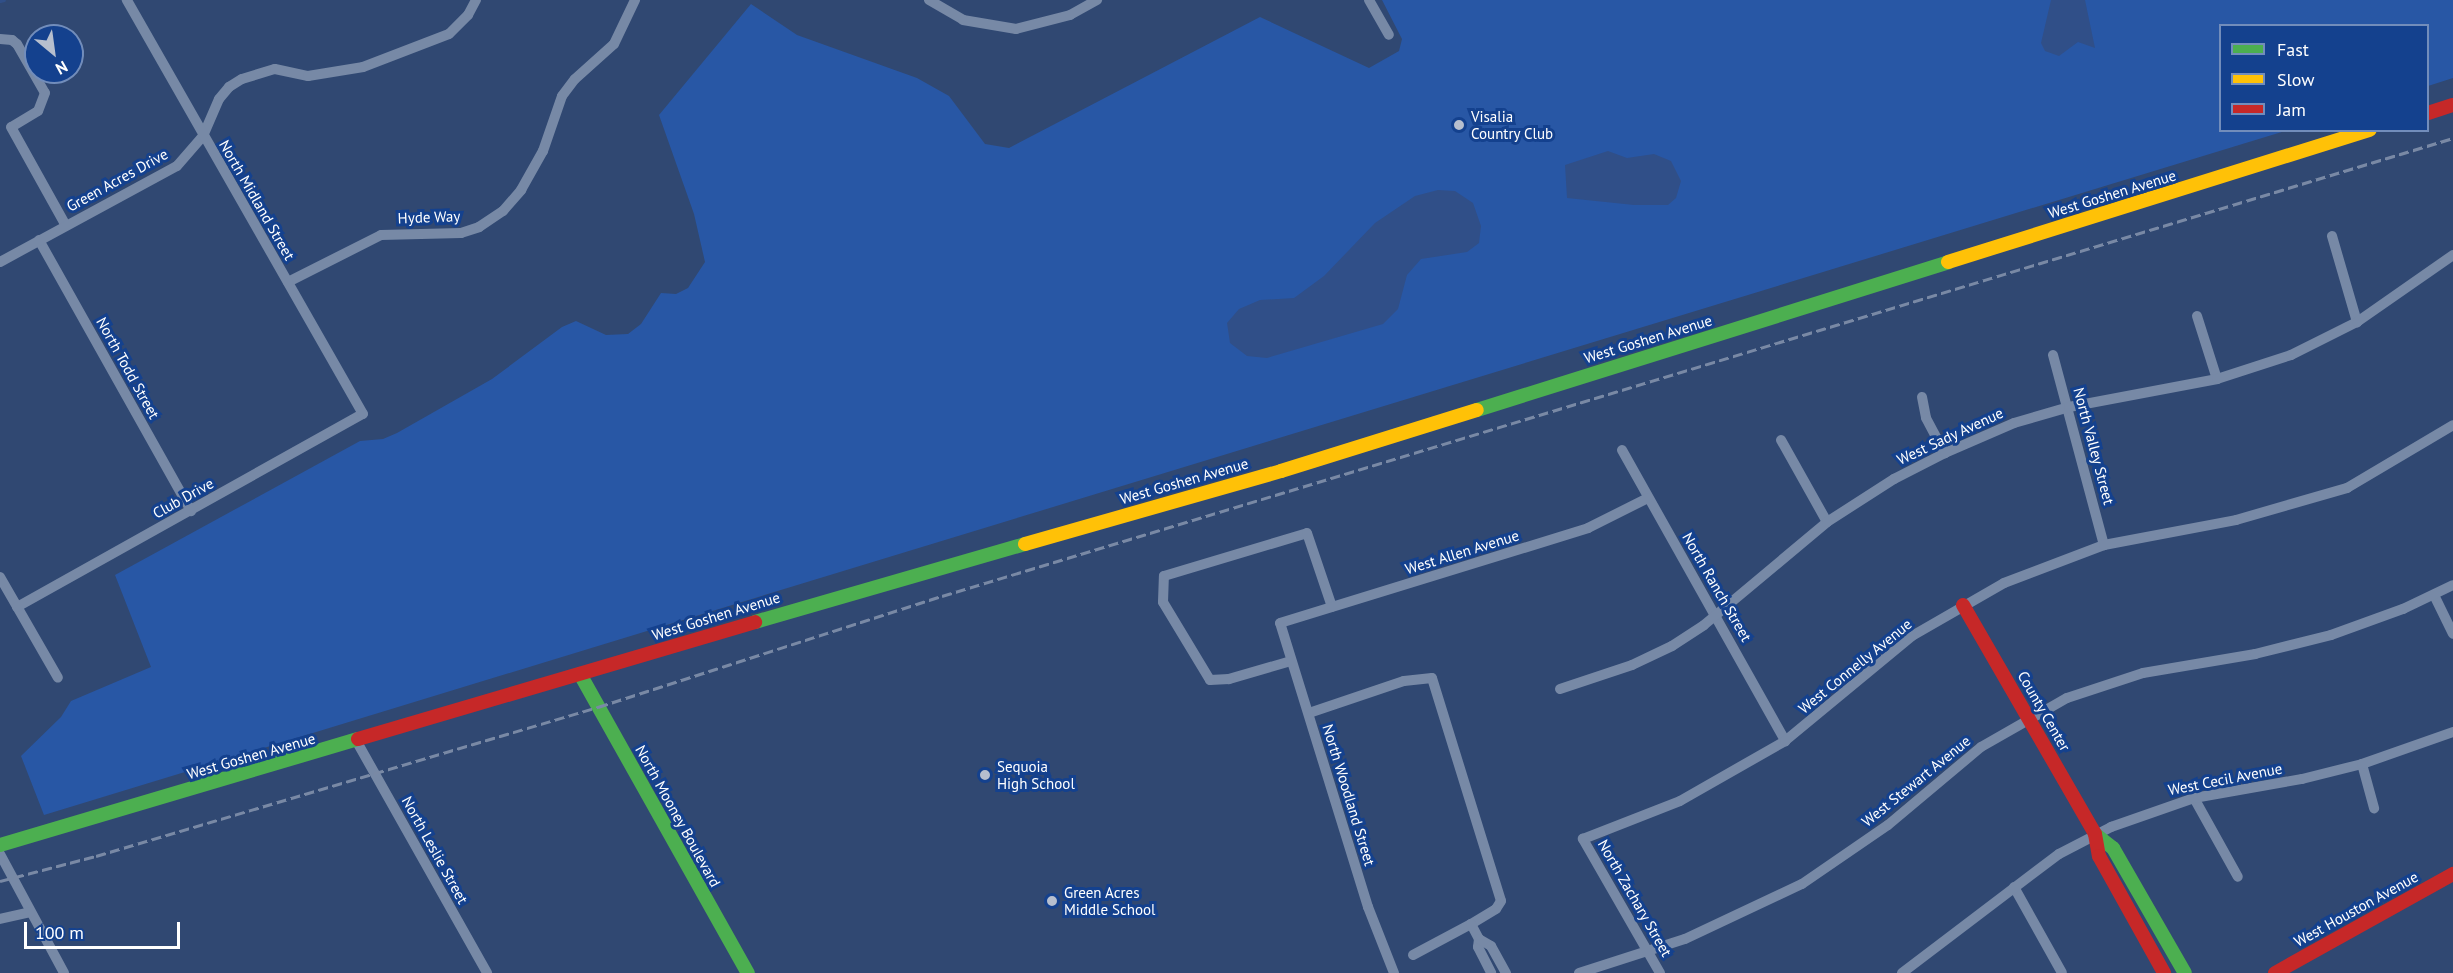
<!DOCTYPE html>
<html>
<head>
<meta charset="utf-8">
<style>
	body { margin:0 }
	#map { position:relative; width:2453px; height:973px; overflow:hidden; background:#304872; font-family:"PT Sans",sans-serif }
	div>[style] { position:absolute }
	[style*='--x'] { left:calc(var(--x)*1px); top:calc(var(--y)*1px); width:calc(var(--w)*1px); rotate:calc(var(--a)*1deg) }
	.green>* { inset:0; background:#2857a5 }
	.water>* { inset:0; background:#304f88 }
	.stream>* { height:3px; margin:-1.5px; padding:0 1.5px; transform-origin:1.5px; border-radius:1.5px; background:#304f88 }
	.street>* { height:10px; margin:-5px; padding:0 5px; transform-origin:5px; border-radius:5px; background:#7789a6 }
	.fast>* { height:14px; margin:-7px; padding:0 7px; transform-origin:7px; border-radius:7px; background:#4caf50 }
	.slow>* { height:14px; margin:-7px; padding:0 7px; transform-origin:7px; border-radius:7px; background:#ffc107 }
	.jam>* { height:14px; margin:-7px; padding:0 7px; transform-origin:7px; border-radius:7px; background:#c62828 }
	.rail>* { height:3px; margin-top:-1.5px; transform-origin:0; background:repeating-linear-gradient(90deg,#7989a5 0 10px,transparent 0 14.5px) }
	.dots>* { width:16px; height:16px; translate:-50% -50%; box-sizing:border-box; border:3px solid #14418e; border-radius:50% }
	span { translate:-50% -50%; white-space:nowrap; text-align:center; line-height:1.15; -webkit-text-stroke:6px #14418e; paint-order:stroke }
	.poi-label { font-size:15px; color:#fff }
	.left { translate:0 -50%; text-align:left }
	.street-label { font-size:15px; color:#fff }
	.legend { position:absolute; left:2219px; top:24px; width:210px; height:108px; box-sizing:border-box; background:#14418e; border:2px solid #728dbb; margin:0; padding:8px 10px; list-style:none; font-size:18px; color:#fff }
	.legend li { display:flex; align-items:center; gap:12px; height:30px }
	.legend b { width:30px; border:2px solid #728dbb }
	.north { position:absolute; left:24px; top:24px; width:60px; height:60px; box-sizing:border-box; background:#14418e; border:2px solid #728dbb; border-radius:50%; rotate:151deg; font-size:16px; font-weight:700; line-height:24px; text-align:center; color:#fff }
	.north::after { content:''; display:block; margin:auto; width:21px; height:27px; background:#b7bfce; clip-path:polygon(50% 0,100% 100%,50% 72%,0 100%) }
	.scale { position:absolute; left:24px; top:922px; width:156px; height:27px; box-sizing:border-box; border:3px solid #fff; border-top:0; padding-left:8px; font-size:18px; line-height:21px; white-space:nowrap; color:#fff; -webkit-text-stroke:4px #14418e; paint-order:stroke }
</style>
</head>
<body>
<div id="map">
	<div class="green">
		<i style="clip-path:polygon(1382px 0,2453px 0,2453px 78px,2428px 86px,2428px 26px,2220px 26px,2220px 130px,2285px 131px,44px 815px,21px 756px,61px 717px,71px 701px,151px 667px,115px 575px,360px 441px,383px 439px,397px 433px,492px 379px,562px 327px,576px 321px,606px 335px,628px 334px,641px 324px,661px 293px,676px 294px,688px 288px,705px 262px,694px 214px,659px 115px,751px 4px,797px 35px,917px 78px,949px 96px,985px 144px,1009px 148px,1260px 17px,1369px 68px,1399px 51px,1402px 39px)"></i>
	</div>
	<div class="water">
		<i style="clip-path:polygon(2051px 0,2085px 0,2095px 48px,2078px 42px,2059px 56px,2045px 51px,2041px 43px)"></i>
		<i style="clip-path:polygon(1608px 151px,1627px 158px,1654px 154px,1671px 161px,1681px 181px,1676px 198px,1668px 205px,1634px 205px,1567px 198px,1565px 165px)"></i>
		<i style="clip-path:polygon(1438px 190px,1455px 191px,1473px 203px,1481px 226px,1479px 243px,1467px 252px,1421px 259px,1407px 275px,1398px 309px,1383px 324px,1267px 358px,1247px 356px,1230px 343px,1227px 323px,1239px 309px,1260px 300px,1294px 298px,1324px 276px,1375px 223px,1415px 196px)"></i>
	</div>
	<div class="stream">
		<i style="--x:0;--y:1;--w:4;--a:-14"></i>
	</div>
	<div class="street">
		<i style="--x:929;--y:0;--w:39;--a:30"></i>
		<i style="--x:963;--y:20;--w:54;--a:9.6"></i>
		<i style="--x:1016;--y:29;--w:56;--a:-14.5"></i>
		<i style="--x:1070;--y:15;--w:31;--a:-29"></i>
		<i style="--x:1369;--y:0;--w:40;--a:60.3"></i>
		<i style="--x:0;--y:39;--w:12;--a:5"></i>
		<i style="--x:12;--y:40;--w:6;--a:39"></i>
		<i style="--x:17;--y:44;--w:56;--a:60.3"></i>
		<i style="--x:45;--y:93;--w:19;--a:111"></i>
		<i style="--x:38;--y:111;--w:31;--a:149"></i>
		<i style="--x:11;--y:127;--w:113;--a:60.9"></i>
		<i style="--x:2332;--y:236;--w:90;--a:73.8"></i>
		<i style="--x:39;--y:240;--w:311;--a:60.7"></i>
		<i style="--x:0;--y:262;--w:201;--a:-28.5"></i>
		<i style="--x:177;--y:166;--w:40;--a:-49"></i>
		<i style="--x:203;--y:136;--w:40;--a:-66.6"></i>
		<i style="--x:219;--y:99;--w:16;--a:-50"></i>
		<i style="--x:229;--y:87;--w:15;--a:-32"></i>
		<i style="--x:242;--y:79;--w:34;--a:-17"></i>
		<i style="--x:275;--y:69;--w:34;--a:12"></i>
		<i style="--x:308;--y:76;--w:56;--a:-9.3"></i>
		<i style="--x:363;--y:67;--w:92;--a:-21"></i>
		<i style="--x:449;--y:34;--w:27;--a:-45"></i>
		<i style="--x:468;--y:15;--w:17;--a:-62"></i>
		<i style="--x:288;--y:282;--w:104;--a:-26.8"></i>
		<i style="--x:381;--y:235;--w:80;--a:-1.4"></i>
		<i style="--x:461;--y:233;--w:19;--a:-18"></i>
		<i style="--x:479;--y:227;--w:29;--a:-34"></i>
		<i style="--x:503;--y:211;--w:28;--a:-49"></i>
		<i style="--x:521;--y:190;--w:45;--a:-60.6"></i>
		<i style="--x:543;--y:151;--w:58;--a:-70.9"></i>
		<i style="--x:562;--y:96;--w:21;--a:-53"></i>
		<i style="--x:575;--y:79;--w:52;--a:-41.9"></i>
		<i style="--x:614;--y:44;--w:49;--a:-64.5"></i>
		<i style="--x:2197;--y:316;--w:66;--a:72.4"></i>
		<i style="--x:2053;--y:355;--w:197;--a:75"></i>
		<i style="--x:1922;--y:397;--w:21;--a:79"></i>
		<i style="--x:1926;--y:418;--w:40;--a:62"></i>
		<i style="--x:1781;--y:440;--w:94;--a:60.7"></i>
		<i style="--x:1622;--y:450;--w:334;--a:60.7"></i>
		<i style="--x:0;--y:577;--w:116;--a:60.1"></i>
		<i style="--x:2434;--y:595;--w:43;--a:64"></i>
		<i style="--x:17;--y:607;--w:396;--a:-29.2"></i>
		<i style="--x:363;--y:414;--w:477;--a:-119.7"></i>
		<i style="--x:1291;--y:661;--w:65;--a:163.8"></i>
		<i style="--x:1229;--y:679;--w:19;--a:177"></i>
		<i style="--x:1210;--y:680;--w:91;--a:-121.1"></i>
		<i style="--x:1163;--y:602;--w:26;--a:-88"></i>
		<i style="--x:1164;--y:576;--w:149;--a:-16.7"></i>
		<i style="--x:1307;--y:533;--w:78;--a:71.3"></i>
		<i style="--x:1560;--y:689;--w:76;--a:-18.4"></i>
		<i style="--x:1632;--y:665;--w:44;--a:-25.4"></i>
		<i style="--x:1672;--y:646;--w:38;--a:-33"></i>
		<i style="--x:1704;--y:625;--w:160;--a:-39.9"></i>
		<i style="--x:1827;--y:522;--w:80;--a:-32.7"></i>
		<i style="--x:1894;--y:479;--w:57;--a:-27"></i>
		<i style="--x:1945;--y:453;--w:75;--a:-23.5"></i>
		<i style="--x:2014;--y:423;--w:57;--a:-16.2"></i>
		<i style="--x:2069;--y:407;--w:151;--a:-10.7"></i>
		<i style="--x:2217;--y:379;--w:78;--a:-18"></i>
		<i style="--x:2291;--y:355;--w:74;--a:-26.6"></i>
		<i style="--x:2357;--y:322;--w:117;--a:-34.9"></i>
		<i style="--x:1309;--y:713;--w:100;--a:-18.6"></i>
		<i style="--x:1404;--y:681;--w:28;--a:-6"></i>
		<i style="--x:1432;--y:678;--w:233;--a:72.8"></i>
		<i style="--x:1501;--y:901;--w:9;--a:122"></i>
		<i style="--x:1496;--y:909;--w:29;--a:149"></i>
		<i style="--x:357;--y:742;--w:265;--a:60.6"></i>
		<i style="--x:2362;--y:764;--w:46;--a:74.7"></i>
		<i style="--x:2194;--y:798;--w:90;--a:60.9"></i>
		<i style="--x:0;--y:854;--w:135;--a:61.7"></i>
		<i style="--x:2014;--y:887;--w:98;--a:60.8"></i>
		<i style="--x:0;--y:919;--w:31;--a:-13"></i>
		<i style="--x:1479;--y:939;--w:8;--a:97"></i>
		<i style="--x:1478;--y:947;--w:29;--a:63"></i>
		<i style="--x:1413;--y:955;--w:66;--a:-28.1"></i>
		<i style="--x:1471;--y:924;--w:17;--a:62"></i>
		<i style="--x:1479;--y:939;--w:14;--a:30"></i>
		<i style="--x:1491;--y:946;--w:31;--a:61"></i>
		<i style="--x:1394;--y:973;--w:71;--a:-111.5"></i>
		<i style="--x:1368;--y:907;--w:297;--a:-107.2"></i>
		<i style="--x:1280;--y:623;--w:322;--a:-17.1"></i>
		<i style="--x:1588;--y:528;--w:67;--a:-26.6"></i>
		<i style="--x:1579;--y:973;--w:111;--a:-17.8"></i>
		<i style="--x:1685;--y:939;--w:129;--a:-25.2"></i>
		<i style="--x:1802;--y:884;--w:104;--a:-34.5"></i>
		<i style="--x:1888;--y:825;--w:121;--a:-40"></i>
		<i style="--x:1981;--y:747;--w:99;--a:-29.7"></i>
		<i style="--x:2067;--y:698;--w:80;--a:-18.2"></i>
		<i style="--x:2143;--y:673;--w:114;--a:-9.6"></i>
		<i style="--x:2255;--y:654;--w:78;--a:-14"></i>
		<i style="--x:2331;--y:635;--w:77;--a:-19.9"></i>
		<i style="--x:2403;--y:609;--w:55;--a:-25.6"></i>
		<i style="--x:1660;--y:973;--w:155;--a:-119.9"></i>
		<i style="--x:1583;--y:839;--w:104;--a:-21.4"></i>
		<i style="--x:1680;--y:801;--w:121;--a:-29.7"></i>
		<i style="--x:1785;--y:741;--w:165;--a:-39.6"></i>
		<i style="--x:1912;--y:636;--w:106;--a:-29.9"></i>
		<i style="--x:2004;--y:583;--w:107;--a:-20.8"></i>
		<i style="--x:2104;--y:545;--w:134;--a:-10.7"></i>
		<i style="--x:2236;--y:520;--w:116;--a:-16.1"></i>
		<i style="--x:2347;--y:488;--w:123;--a:-30.7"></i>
		<i style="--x:1902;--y:973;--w:197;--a:-37.2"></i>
		<i style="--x:2059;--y:854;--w:59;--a:-27.4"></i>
		<i style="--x:2111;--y:827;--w:88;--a:-19.3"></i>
		<i style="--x:2194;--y:798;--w:110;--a:-10"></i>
		<i style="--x:2302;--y:779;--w:62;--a:-14"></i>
		<i style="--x:2362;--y:764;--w:96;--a:-19.4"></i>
	</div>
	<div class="fast">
		<i style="--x:1477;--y:410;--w:494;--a:-17.4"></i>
		<i style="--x:755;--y:622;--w:281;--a:-16.1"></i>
		<i style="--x:580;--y:674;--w:343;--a:60.7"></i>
		<i style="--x:2095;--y:834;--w:23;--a:38"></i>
		<i style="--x:2113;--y:848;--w:144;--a:60.1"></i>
		<i style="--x:0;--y:845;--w:373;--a:-16.5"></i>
	</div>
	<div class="slow">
		<i style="--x:1948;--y:262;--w:442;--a:-17.4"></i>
		<i style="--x:1025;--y:544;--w:266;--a:-15.9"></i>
		<i style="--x:1281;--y:471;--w:205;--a:-17.3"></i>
	</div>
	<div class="jam">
		<i style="--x:2428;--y:113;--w:26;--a:-18"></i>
		<i style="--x:1963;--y:605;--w:264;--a:60"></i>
		<i style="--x:2095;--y:834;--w:22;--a:80"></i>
		<i style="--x:2099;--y:856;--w:134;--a:60.9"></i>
		<i style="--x:358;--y:739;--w:414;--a:-16.4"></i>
		<i style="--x:2275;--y:973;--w:204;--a:-29.1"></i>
	</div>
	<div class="rail">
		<i style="--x:0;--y:881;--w:99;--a:-14.6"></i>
		<i style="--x:96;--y:856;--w:524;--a:-16.53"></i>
		<i style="--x:598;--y:707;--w:361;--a:-17.9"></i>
		<i style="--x:942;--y:596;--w:1579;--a:-16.86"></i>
	</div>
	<div class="dots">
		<i style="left:1459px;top:125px;background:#b7bfce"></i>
		<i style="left:985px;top:775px;background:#b7bfce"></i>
		<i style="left:1052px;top:901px;background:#b7bfce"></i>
	</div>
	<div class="poi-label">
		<span class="left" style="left:1471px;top:125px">Visalia<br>Country Club</span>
		<span class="left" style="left:997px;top:775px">Sequoia<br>High School</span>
		<span class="left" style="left:1064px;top:901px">Green Acres<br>Middle School</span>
	</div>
	<div class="street-label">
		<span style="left:117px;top:180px;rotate:-29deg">Green Acres Drive</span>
		<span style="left:2112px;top:194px;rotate:-17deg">West Goshen Avenue</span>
		<span style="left:257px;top:200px;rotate:60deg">North Midland Street</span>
		<span style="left:429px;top:217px;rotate:-2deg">Hyde Way</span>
		<span style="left:1648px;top:339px;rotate:-17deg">West Goshen Avenue</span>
		<span style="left:128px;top:368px;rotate:61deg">North Todd Street</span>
		<span style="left:1950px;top:436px;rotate:-25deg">West Sady Avenue</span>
		<span style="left:2094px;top:446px;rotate:75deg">North Valley Street</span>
		<span style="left:1184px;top:481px;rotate:-16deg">West Goshen Avenue</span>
		<span style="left:183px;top:498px;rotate:-29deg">Club Drive</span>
		<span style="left:1462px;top:552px;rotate:-17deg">West Allen Avenue</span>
		<span style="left:1717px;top:587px;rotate:60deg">North Ranch Street</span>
		<span style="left:716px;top:616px;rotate:-17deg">West Goshen Avenue</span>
		<span style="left:1855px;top:666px;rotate:-39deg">West Connelly Avenue</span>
		<span style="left:2044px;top:711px;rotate:60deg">County Center</span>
		<span style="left:251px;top:756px;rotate:-16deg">West Goshen Avenue</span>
		<span style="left:2225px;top:779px;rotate:-11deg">West Cecil Avenue</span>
		<span style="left:1916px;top:781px;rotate:-39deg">West Stewart Avenue</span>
		<span style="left:1349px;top:795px;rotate:73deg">North Woodland Street</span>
		<span style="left:678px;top:816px;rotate:61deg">North Mooney Boulevard</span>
		<span style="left:435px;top:850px;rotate:61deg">North Leslie Street</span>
		<span style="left:1635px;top:898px;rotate:60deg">North Zachary Street</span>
		<span style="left:2356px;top:909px;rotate:-29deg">West Houston Avenue</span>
	</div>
	<ul class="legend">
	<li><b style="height:8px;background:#4caf50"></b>Fast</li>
	<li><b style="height:8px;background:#ffc107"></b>Slow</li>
	<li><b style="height:8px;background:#c62828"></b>Jam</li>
	</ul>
	<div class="north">N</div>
	<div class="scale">100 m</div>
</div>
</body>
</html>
